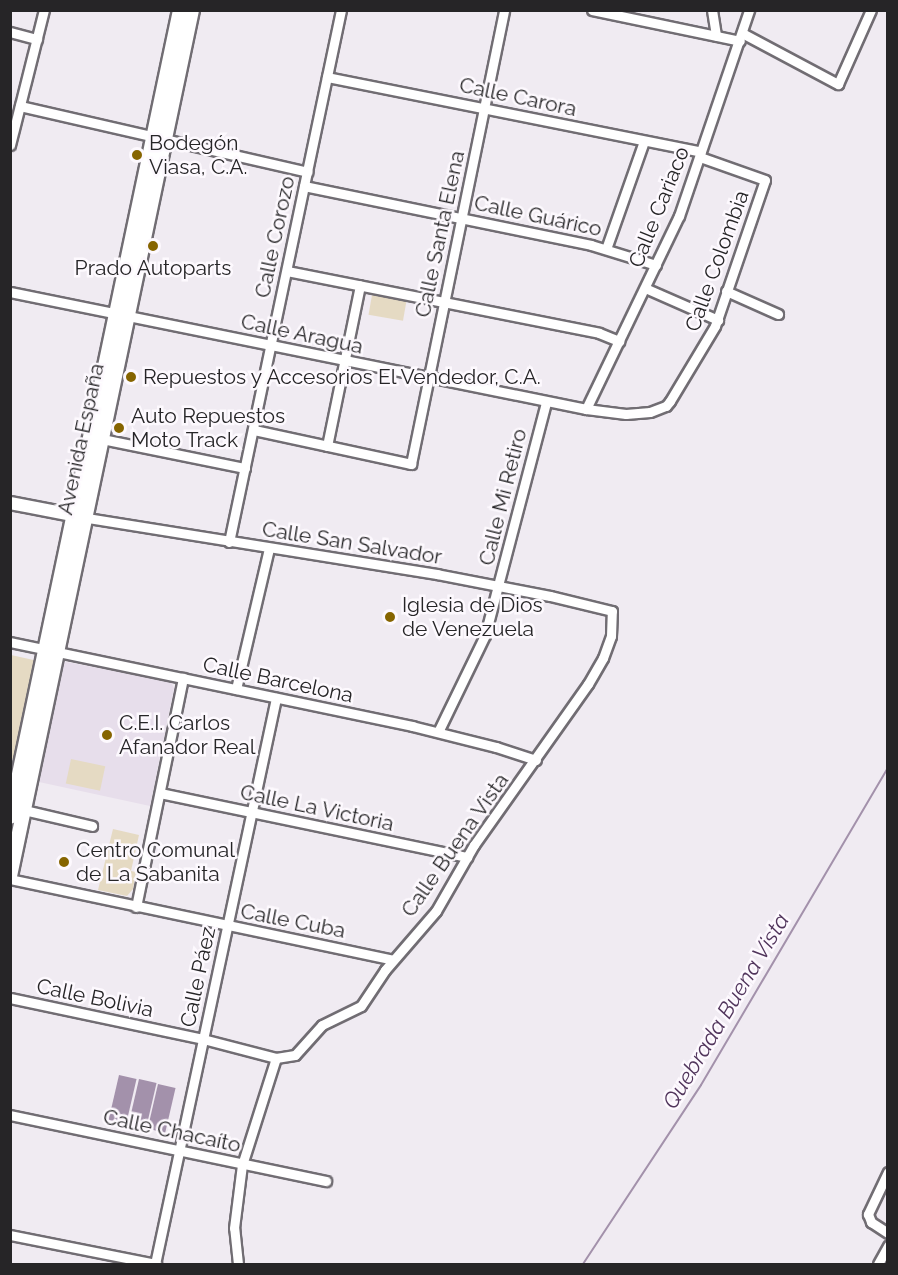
<!DOCTYPE html>
<html>
<head>
<meta charset="utf-8">
<style>
	body { margin:0 }
	#map { position:relative; width:898px; height:1275px; overflow:hidden; background:#f0ebf2; font-family:Raleway,sans-serif }
	div>[style] { position:absolute }
	[style*='--x'] { left:calc(var(--x)*1px); top:calc(var(--y)*1px); width:calc(var(--w)*1px); rotate:calc(var(--a)*1deg) }
	.built>* { inset:0; background:#e7deeb }
	.green>* { inset:0; background:#e5dac3; transform-origin:0 0 }
	.water>* { inset:0; background:#a391ab; transform-origin:0 0 }
	.stream>* { height:2px; margin:-1px; padding:0 1px; transform-origin:1px; border-radius:1px; background:#a391ab }
	.roads { filter:drop-shadow(2px 0 #716d73) drop-shadow(-2px 0 #716d73) drop-shadow(0 2px #716d73) drop-shadow(0 -2px #716d73) }
	.minor>* { height:9px; margin:-4.5px; padding:0 4.5px; transform-origin:4.5px; border-radius:4.5px; background:#fff }
	.tertiary>* { height:12px; margin:-6px; padding:0 6px; transform-origin:6px; border-radius:6px; background:#fff }
	.secondary>* { height:14px; margin:-7px; padding:0 7px; transform-origin:7px; border-radius:7px; background:#fff }
	.dots>* { width:16px; height:16px; translate:-50% -50%; box-sizing:border-box; border:3px solid #fdf9fe; border-radius:50% }
	span { translate:-50% -50%; white-space:nowrap; text-align:center; line-height:1.15; -webkit-text-stroke:5px #fdf9fe; paint-order:stroke }
	.street-label { font-size:21px; color:#262527 }
	.poi-label { font-size:21px; color:#262527 }
	.left { translate:0 -50%; text-align:left }
	.water-label { font-size:22px; color:#51355c; font-style:italic }
	.frame { position:absolute; inset:0; border:12px solid #262527; pointer-events:none }
</style>
</head>
<body>
<div id="map">
	<div class="built">
		<i style="clip-path:polygon(66px 662px,171px 682px,174px 688px,150px 806px,39px 782px,62px 664px)"></i>
	</div>
	<div class="green">
		<i style="left:372px;top:295px;width:35px;height:20px;rotate:10deg"></i>
		<i style="clip-path:polygon(11px 655px,38px 661px,17px 756px,11px 760px)"></i>
		<i style="left:71px;top:759px;width:35px;height:25px;rotate:12deg"></i>
		<i style="clip-path:polygon(113px 829px,139px 835px,131px 871px,136px 872px,133px 889px,127px 896px,98px 890px)"></i>
	</div>
	<div class="water">
		<i style="left:119px;top:1075px;width:18px;height:46px;rotate:13deg"></i>
		<i style="left:139px;top:1079px;width:18px;height:47px;rotate:13deg"></i>
		<i style="left:158px;top:1084px;width:18px;height:46px;rotate:13deg"></i>
	</div>
	<div class="stream">
		<i style="--x:583;--y:1264;--w:214;--a:-56.6"></i>
		<i style="--x:701;--y:1085;--w:368;--a:-59.5"></i>
	</div>
	<div class="roads">
		<div class="minor">
			<i style="--x:592;--y:10;--w:151;--a:11.8"></i>
			<i style="--x:712;--y:10;--w:26;--a:81"></i>
			<i style="--x:10;--y:32;--w:28;--a:15"></i>
			<i style="--x:742;--y:33;--w:109;--a:28"></i>
			<i style="--x:838;--y:84;--w:81;--a:-66"></i>
			<i style="--x:327;--y:77;--w:381;--a:11.3"></i>
			<i style="--x:20;--y:106;--w:295;--a:12.9"></i>
			<i style="--x:10;--y:145;--w:139;--a:-75.9"></i>
			<i style="--x:304;--y:186;--w:293;--a:11.6"></i>
			<i style="--x:591;--y:245;--w:68;--a:17.1"></i>
			<i style="--x:606;--y:249;--w:114;--a:-70.6"></i>
			<i style="--x:287;--y:271;--w:318;--a:11.2"></i>
			<i style="--x:599;--y:333;--w:22;--a:22"></i>
			<i style="--x:645;--y:288;--w:80;--a:23.7"></i>
			<i style="--x:726;--y:291;--w:57;--a:23.9"></i>
			<i style="--x:10;--y:292;--w:588;--a:11.48"></i>
			<i style="--x:586;--y:409;--w:40;--a:7.1"></i>
			<i style="--x:626;--y:414;--w:24;--a:-5"></i>
			<i style="--x:650;--y:412;--w:17;--a:-21"></i>
			<i style="--x:666;--y:406;--w:6;--a:-51"></i>
			<i style="--x:670;--y:401;--w:87;--a:-59"></i>
			<i style="--x:715;--y:326;--w:154;--a:-71.1"></i>
			<i style="--x:765;--y:180;--w:69;--a:-160.5"></i>
			<i style="--x:586;--y:409;--w:214;--a:-64.3"></i>
			<i style="--x:679;--y:216;--w:218;--a:-71.2"></i>
			<i style="--x:254;--y:430;--w:161;--a:12.2"></i>
			<i style="--x:411;--y:464;--w:463;--a:-78.4"></i>
			<i style="--x:102;--y:439;--w:146;--a:11.5"></i>
			<i style="--x:327;--y:446;--w:164;--a:-78.4"></i>
			<i style="--x:229;--y:542;--w:544;--a:-78.11"></i>
			<i style="--x:10;--y:642;--w:411;--a:11.8"></i>
			<i style="--x:412;--y:726;--w:87;--a:14"></i>
			<i style="--x:496;--y:747;--w:42;--a:18"></i>
			<i style="--x:236;--y:689;--w:145;--a:-76.8"></i>
			<i style="--x:438;--y:732;--w:108;--a:-64.1"></i>
			<i style="--x:485;--y:635;--w:241;--a:-75.3"></i>
			<i style="--x:160;--y:793;--w:314;--a:11.8"></i>
			<i style="--x:24;--y:810;--w:70;--a:13.2"></i>
			<i style="--x:10;--y:879;--w:391;--a:11.9"></i>
			<i style="--x:136;--y:907;--w:234;--a:-78.4"></i>
			<i style="--x:10;--y:998;--w:197;--a:12"></i>
			<i style="--x:203;--y:1039;--w:75;--a:14.6"></i>
			<i style="--x:276;--y:1058;--w:19;--a:-9"></i>
			<i style="--x:295;--y:1055;--w:40;--a:-48"></i>
			<i style="--x:322;--y:1025;--w:43;--a:-26"></i>
			<i style="--x:361;--y:1006;--w:43;--a:-56.3"></i>
			<i style="--x:385;--y:970;--w:78;--a:-49.2"></i>
			<i style="--x:436;--y:911;--w:76;--a:-60.1"></i>
			<i style="--x:474;--y:845;--w:197;--a:-54.7"></i>
			<i style="--x:588;--y:684;--w:30;--a:-60"></i>
			<i style="--x:603;--y:658;--w:23;--a:-70"></i>
			<i style="--x:611;--y:636;--w:25;--a:-88"></i>
			<i style="--x:612;--y:611;--w:64;--a:-166.4"></i>
			<i style="--x:550;--y:596;--w:115;--a:-169"></i>
			<i style="--x:437;--y:574;--w:355;--a:-170.9"></i>
			<i style="--x:10;--y:1115;--w:323;--a:11.8"></i>
			<i style="--x:888;--y:1172;--w:47;--a:115.5"></i>
			<i style="--x:868;--y:1214;--w:9;--a:69"></i>
			<i style="--x:871;--y:1222;--w:20;--a:33"></i>
			<i style="--x:10;--y:1235;--w:149;--a:11.2"></i>
			<i style="--x:155;--y:1264;--w:579;--a:-77.93"></i>
			<i style="--x:238;--y:1264;--w:36;--a:-96"></i>
			<i style="--x:234;--y:1228;--w:64;--a:-82.8"></i>
			<i style="--x:242;--y:1165;--w:112;--a:-72.4"></i>
			<i style="--x:878;--y:1264;--w:21;--a:-61"></i>
		</div>
		<div class="tertiary">
			<i style="--x:10;--y:503;--w:74;--a:10.9"></i>
		</div>
		<div class="secondary">
			<i style="--x:10;--y:817;--w:825;--a:-78.1"></i>
			<i style="--x:10;--y:876;--w:885;--a:-78.13"></i>
		</div>
	</div>
	<div class="dots">
		<i style="left:137px;top:155px;background:#866500"></i>
		<i style="left:153px;top:246px;background:#866500"></i>
		<i style="left:131px;top:377px;background:#866500"></i>
		<i style="left:119px;top:428px;background:#866500"></i>
		<i style="left:390px;top:617px;background:#866500"></i>
		<i style="left:107px;top:735px;background:#866500"></i>
		<i style="left:64px;top:862px;background:#866500"></i>
	</div>
	<div class="street-label">
		<span style="left:518px;top:97px;rotate:12deg">Calle Carora</span>
		<span style="left:659px;top:207px;rotate:-68deg">Calle Cariaco</span>
		<span style="left:538px;top:216px;rotate:12deg">Calle Guárico</span>
		<span style="left:440px;top:234px;rotate:-78deg">Calle Santa Elena</span>
		<span style="left:275px;top:237px;rotate:-78deg">Calle Corozo</span>
		<span style="left:717px;top:261px;rotate:-70deg">Calle Colombia</span>
		<span style="left:302px;top:334px;rotate:12deg">Calle Aragua</span>
		<span style="left:81px;top:439px;rotate:-78deg">Avenida España</span>
		<span style="left:503px;top:497px;rotate:-76deg">Calle Mi Retiro</span>
		<span style="left:352px;top:543px;rotate:9deg">Calle San Salvador</span>
		<span style="left:278px;top:680px;rotate:12deg">Calle Barcelona</span>
		<span style="left:317px;top:808px;rotate:12deg">Calle La Victoria</span>
		<span style="left:455px;top:845px;rotate:-55deg">Calle Buena Vista</span>
		<span style="left:293px;top:921px;rotate:11deg">Calle Cuba</span>
		<span style="left:198px;top:977px;rotate:-78deg">Calle Páez</span>
		<span style="left:95px;top:998px;rotate:12deg">Calle Bolivia</span>
		<span style="left:172px;top:1131px;rotate:12deg">Calle Chacaíto</span>
	</div>
	<div class="poi-label">
		<span class="left" style="left:149px;top:155px">Bodegón<br>Viasa, C.A.</span>
		<span style="left:153px;top:268px">Prado Autoparts</span>
		<span class="left" style="left:143px;top:377px">Repuestos y Accesorios El Vendedor, C.A.</span>
		<span class="left" style="left:131px;top:428px">Auto Repuestos<br>Moto Track</span>
		<span class="left" style="left:402px;top:617px">Iglesia de Dios<br>de Venezuela</span>
		<span class="left" style="left:119px;top:735px">C.E.I. Carlos<br>Afanador Real</span>
		<span class="left" style="left:76px;top:862px">Centro Comunal<br>de La Sabanita</span>
	</div>
	<div class="water-label">
		<span style="left:726px;top:1011px;rotate:-59deg">Quebrada Buena Vista</span>
	</div>
	<div class="frame"></div>
</div>
</body>
</html>
